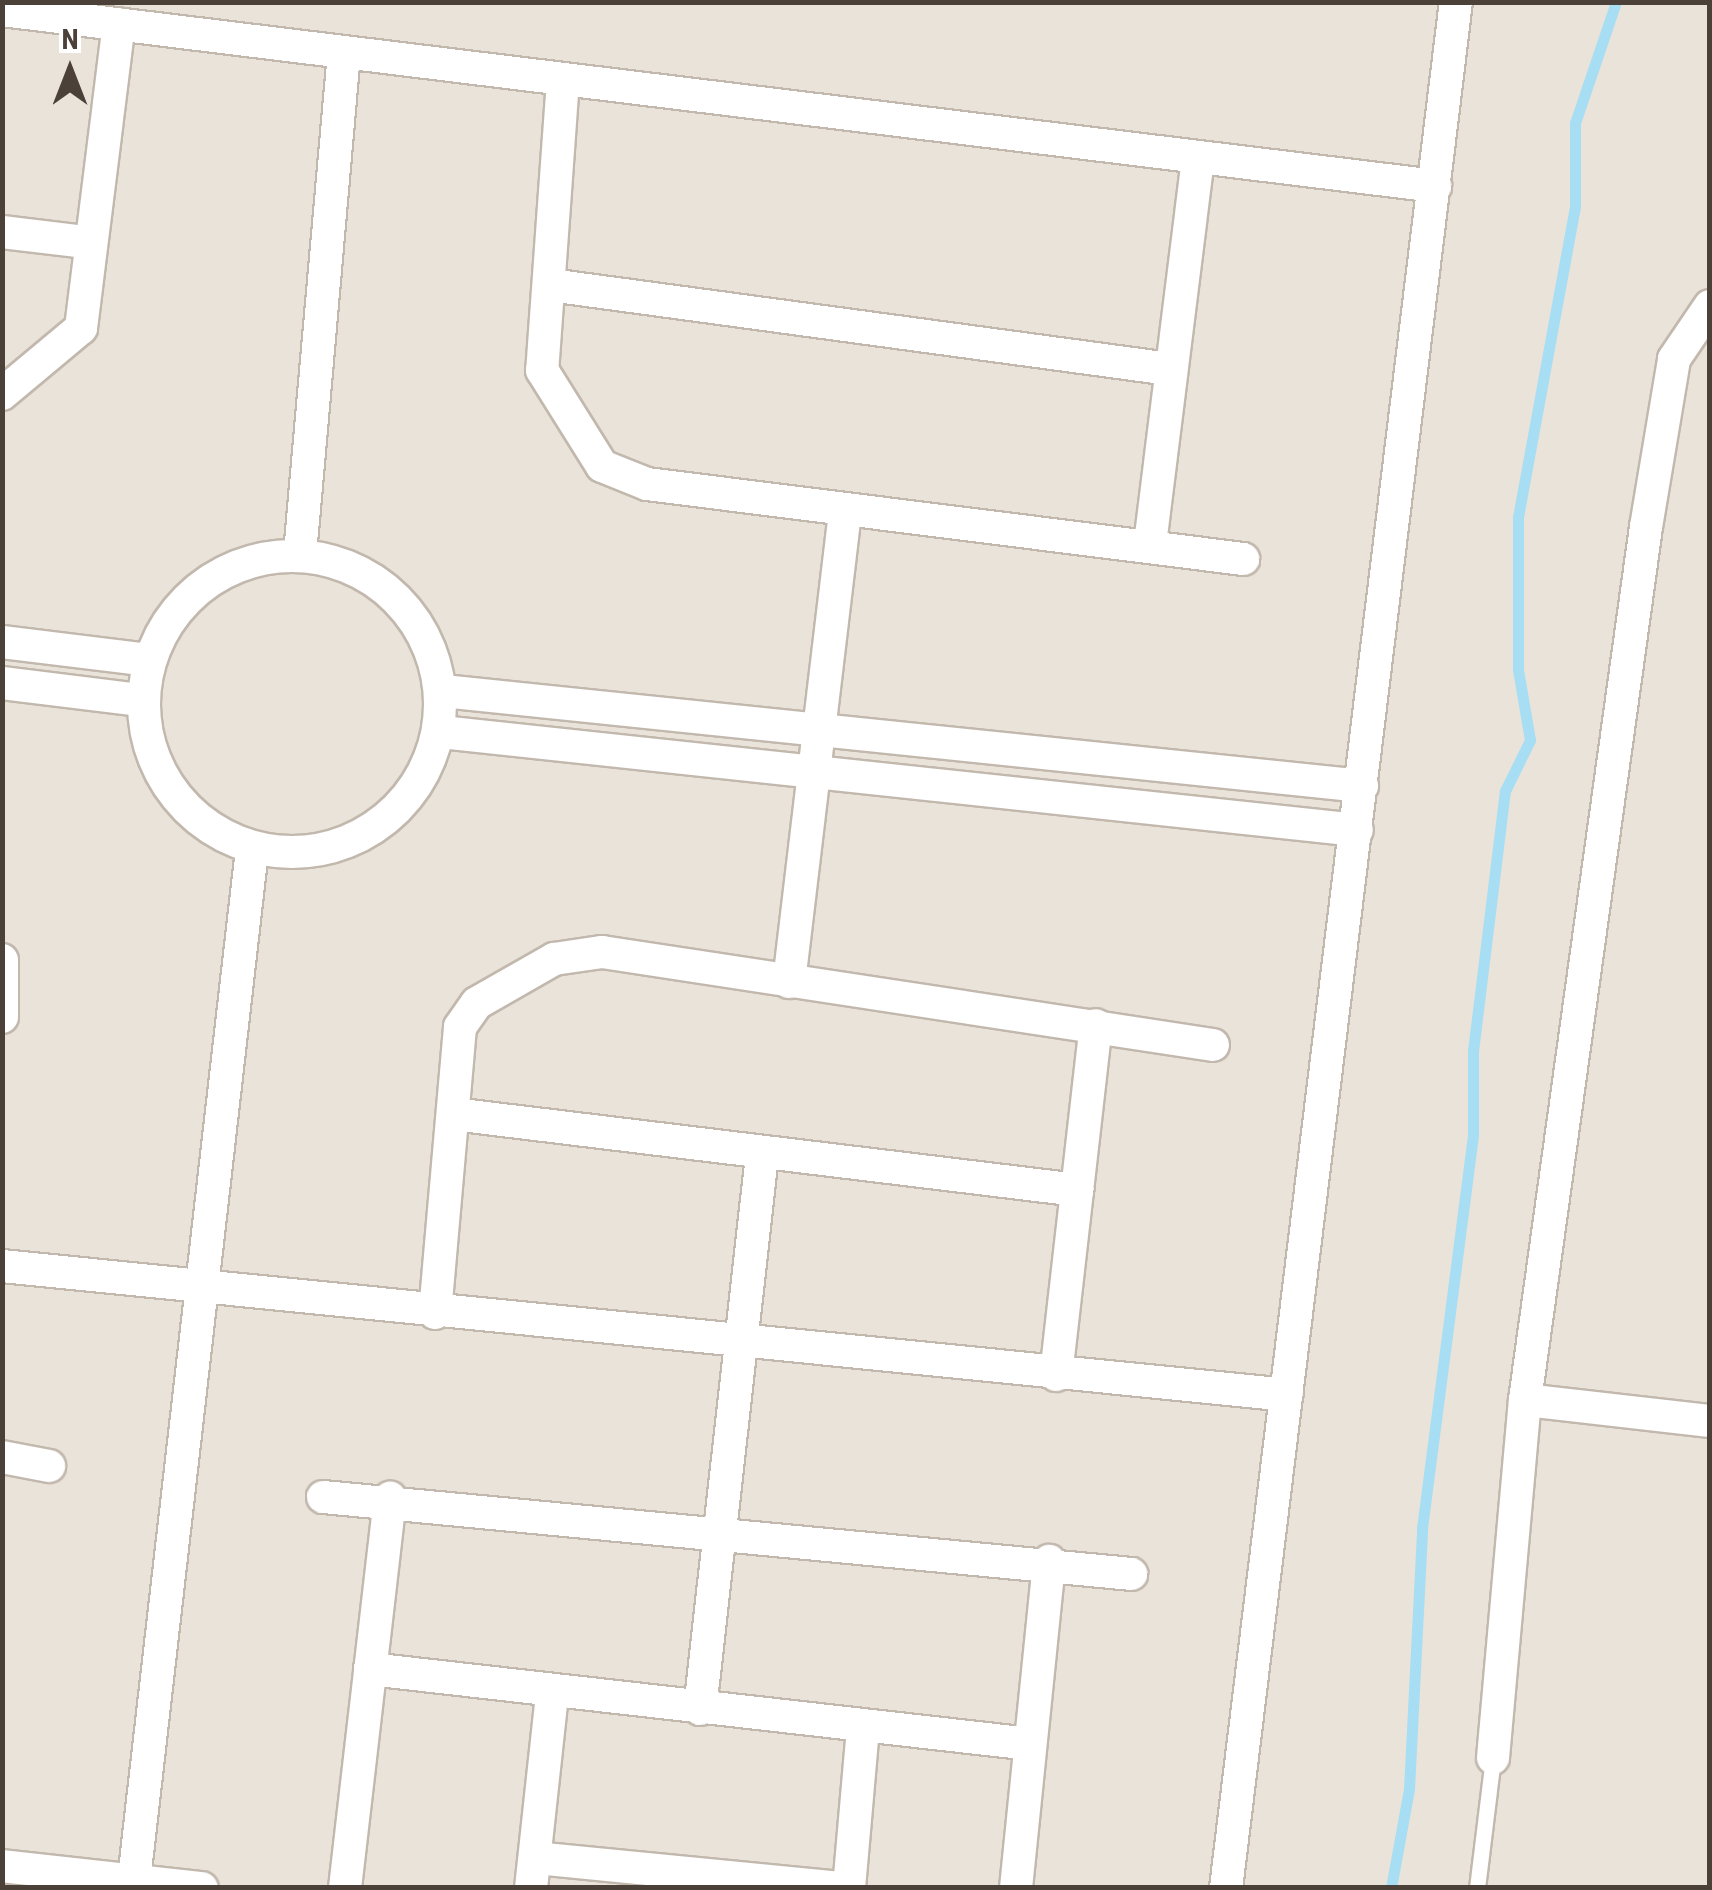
<!DOCTYPE html>
<html>
<head>
<meta charset="utf-8">
<style>
	body { margin:0 }
	#map { position:relative; width:1712px; height:1890px; overflow:hidden; background:#f6f1eb; font-family:"Roboto Condensed",sans-serif }
	div>[style] { position:absolute }
	[style*='--x'] { left:calc(var(--x)*1px); top:calc(var(--y)*1px); width:calc(var(--w)*1px); rotate:calc(var(--a)*1deg) }
	.residential>* { inset:0; background:#eae3d9; transform-origin:0 0 }
	.stream>* { height:11px; margin:-5.5px; padding:0 5.5px; transform-origin:5.5px; border-radius:5.5px; background:#a7def4 }
	.roads { filter:drop-shadow(2px 0 #c2b8ad) drop-shadow(-2px 0 #c2b8ad) drop-shadow(0 2px #c2b8ad) drop-shadow(0 -2px #c2b8ad) }
	.service>* { height:15px; margin:-7.5px; padding:0 7.5px; transform-origin:7.5px; border-radius:7.5px; background:#fff }
	.minor>* { height:32px; margin:-16px; padding:0 16px; transform-origin:16px; border-radius:16px; background:#fff }
	.minor>.ring { margin:-16px; padding:0; box-sizing:content-box; background:none; border:32px solid #fff; border-radius:50% }
	span { translate:-50% -50%; white-space:nowrap; text-align:center; line-height:1.15; -webkit-text-stroke:10px #fff; paint-order:stroke }
	.frame { position:absolute; inset:0; border:5px solid #4b4138; pointer-events:none }
	.north { position:absolute; left:20px; top:20px; width:100px; height:100px; -webkit-text-stroke:8px #fff; paint-order:stroke; rotate:0deg; font-size:28px; font-weight:700; line-height:40px; text-align:center; color:#4b4138 }
	.north::after { content:''; display:block; margin:auto; width:35px; height:45px; background:#4b4138; clip-path:polygon(50% 0,100% 100%,50% 72%,0 100%) }
</style>
</head>
<body>
<div id="map">
	<div class="residential">
		<i style="left:3px;top:3px;width:1706px;height:1884px"></i>
	</div>
	<div class="stream">
		<i style="--x:1391;--y:1888;--w:101;--a:-79.7"></i>
		<i style="--x:1409;--y:1789;--w:261;--a:-87.1"></i>
		<i style="--x:1422;--y:1528;--w:397;--a:-82.6"></i>
		<i style="--x:1473;--y:1134;--w:83;--a:-90"></i>
		<i style="--x:1473;--y:1051;--w:262;--a:-83"></i>
		<i style="--x:1505;--y:791;--w:57;--a:-63.9"></i>
		<i style="--x:1530;--y:740;--w:71;--a:-99.7"></i>
		<i style="--x:1518;--y:670;--w:153;--a:-90"></i>
		<i style="--x:1518;--y:517;--w:316;--a:-79.6"></i>
		<i style="--x:1575;--y:206;--w:83;--a:-90"></i>
		<i style="--x:1575;--y:123;--w:128;--a:-71.3"></i>
	</div>
	<div class="roads">
		<div class="service">
			<i style="--x:1477;--y:1888;--w:131;--a:-83"></i>
		</div>
		<div class="minor">
			<i style="--x:2;--y:10;--w:1444;--a:7"></i>
			<i style="--x:563;--y:80;--w:291;--a:94.1"></i>
			<i style="--x:542;--y:370;--w:113;--a:58"></i>
			<i style="--x:602;--y:466;--w:48;--a:21.8"></i>
			<i style="--x:647;--y:484;--w:601;--a:7.17"></i>
			<i style="--x:2;--y:232;--w:85;--a:6.8"></i>
			<i style="--x:550;--y:285;--w:626;--a:7.72"></i>
			<i style="--x:2;--y:394;--w:103;--a:-39.9"></i>
			<i style="--x:81;--y:328;--w:306;--a:-82.9"></i>
			<i style="--x:1150;--y:544;--w:386;--a:-82.9"></i>
			<i style="--x:300;--y:554;--w:503;--a:-84.98"></i>
			<i class="ring" style="left:144px;top:556px;width:264px;height:264px"></i>
			<i style="--x:2;--y:642;--w:147;--a:7"></i>
			<i style="--x:2;--y:683;--w:140;--a:7"></i>
			<i style="--x:443;--y:691;--w:924;--a:5.9"></i>
			<i style="--x:441;--y:732;--w:921;--a:6.11"></i>
			<i style="--x:2;--y:960;--w:57;--a:90"></i>
			<i style="--x:789;--y:982;--w:474;--a:-83.2"></i>
			<i style="--x:453;--y:1114;--w:629;--a:6.94"></i>
			<i style="--x:2;--y:1266;--w:1291;--a:5.73"></i>
			<i style="--x:435;--y:1313;--w:287;--a:-85"></i>
			<i style="--x:460;--y:1027;--w:29;--a:-55"></i>
			<i style="--x:477;--y:1003;--w:89;--a:-29.7"></i>
			<i style="--x:554;--y:959;--w:49;--a:-8.3"></i>
			<i style="--x:602;--y:952;--w:618;--a:8.65"></i>
			<i style="--x:1056;--y:1375;--w:352;--a:-83.5"></i>
			<i style="--x:1525;--y:1400;--w:186;--a:6.5"></i>
			<i style="--x:2;--y:1457;--w:48;--a:10.8"></i>
			<i style="--x:323;--y:1497;--w:812;--a:5.44"></i>
			<i style="--x:370;--y:1669;--w:664;--a:6.48"></i>
			<i style="--x:700;--y:1709;--w:557;--a:-83.61"></i>
			<i style="--x:1493;--y:1758;--w:359;--a:-84.9"></i>
			<i style="--x:1525;--y:1400;--w:881;--a:-82.11"></i>
			<i style="--x:1646;--y:527;--w:170;--a:-80.5"></i>
			<i style="--x:1674;--y:359;--w:64;--a:-55.8"></i>
			<i style="--x:535;--y:1858;--w:309;--a:5.6"></i>
			<i style="--x:2;--y:1866;--w:201;--a:6.3"></i>
			<i style="--x:133;--y:1888;--w:1045;--a:-83.46"></i>
			<i style="--x:345;--y:1888;--w:393;--a:-83.4"></i>
			<i style="--x:531;--y:1888;--w:195;--a:-83.8"></i>
			<i style="--x:849;--y:1888;--w:162;--a:-85"></i>
			<i style="--x:1016;--y:1888;--w:329;--a:-84.2"></i>
			<i style="--x:1226;--y:1888;--w:1900;--a:-83.05"></i>
		</div>
	</div>
	<div class="frame"></div>
	<div class="north">N</div>
</div>
</body>
</html>
